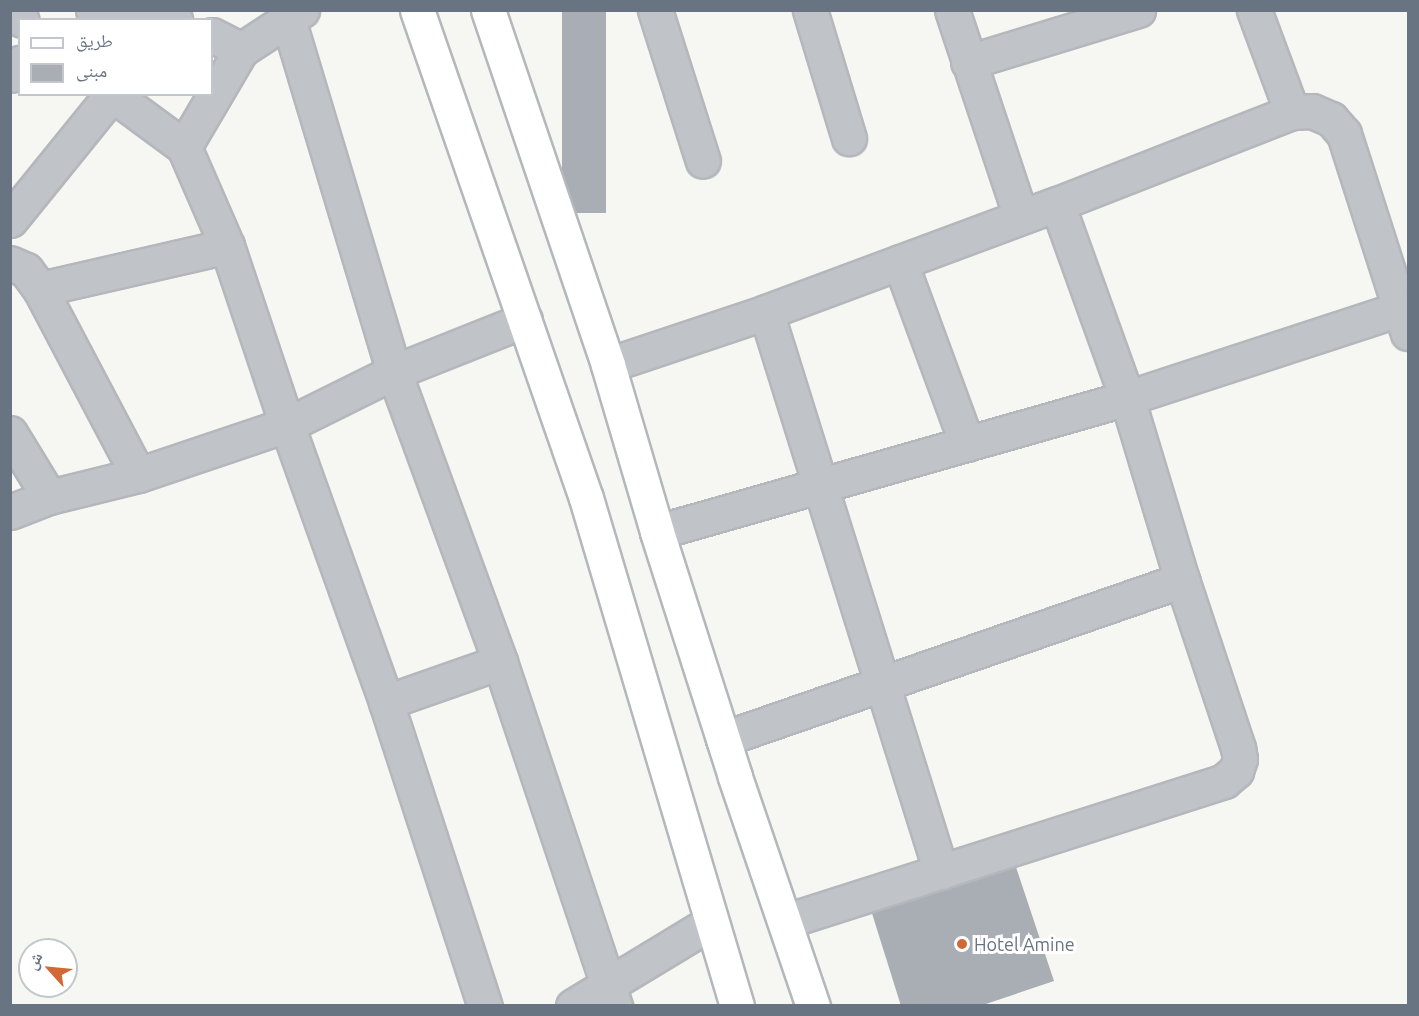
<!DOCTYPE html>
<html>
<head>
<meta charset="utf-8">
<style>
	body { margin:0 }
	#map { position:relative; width:1419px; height:1016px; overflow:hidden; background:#f6f6f3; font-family:Ubuntu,"Noto Naskh Arabic",sans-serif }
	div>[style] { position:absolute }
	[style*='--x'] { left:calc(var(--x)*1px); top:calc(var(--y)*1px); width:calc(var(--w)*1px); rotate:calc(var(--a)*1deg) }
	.building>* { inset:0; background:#a8aeb4; transform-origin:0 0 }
	.roads { filter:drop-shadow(2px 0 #b4b7bb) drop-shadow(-2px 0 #b4b7bb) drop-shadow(0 2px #b4b7bb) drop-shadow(0 -2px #b4b7bb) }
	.minor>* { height:33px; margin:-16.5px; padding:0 16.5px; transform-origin:16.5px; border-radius:16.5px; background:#c0c3c7 }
	.major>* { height:33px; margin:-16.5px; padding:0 16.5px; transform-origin:16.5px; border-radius:16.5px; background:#fff }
	.dots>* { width:16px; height:16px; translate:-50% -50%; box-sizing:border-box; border:3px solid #fff; border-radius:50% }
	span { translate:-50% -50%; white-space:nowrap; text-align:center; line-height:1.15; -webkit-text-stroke:6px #fff; paint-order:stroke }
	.poi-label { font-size:18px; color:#687482 }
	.left { translate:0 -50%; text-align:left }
	.frame { position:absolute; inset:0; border:12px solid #687482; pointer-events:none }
	.legend { position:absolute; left:18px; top:18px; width:195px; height:78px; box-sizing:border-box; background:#fff; border:2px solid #c3c7cd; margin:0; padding:8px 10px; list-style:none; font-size:18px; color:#687482 }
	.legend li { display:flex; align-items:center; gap:12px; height:30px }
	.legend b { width:30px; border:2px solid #c3c7cd }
	.north { position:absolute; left:18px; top:938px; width:60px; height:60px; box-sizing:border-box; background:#fff; border:2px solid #c3c7cd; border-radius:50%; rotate:297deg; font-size:16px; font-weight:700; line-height:24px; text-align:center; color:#687482 }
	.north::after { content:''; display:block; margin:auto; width:21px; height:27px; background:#d36837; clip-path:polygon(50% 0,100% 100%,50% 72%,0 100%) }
</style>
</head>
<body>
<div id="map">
	<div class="building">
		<i style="left:562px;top:10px;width:44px;height:203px"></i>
		<i style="clip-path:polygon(1013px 858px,1054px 981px,980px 1006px,901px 1006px,870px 907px)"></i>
	</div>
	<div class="roads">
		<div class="minor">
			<i style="--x:93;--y:10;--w:83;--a:7"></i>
			<i style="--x:655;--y:10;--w:158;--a:72.4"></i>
			<i style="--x:810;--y:10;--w:134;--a:73.1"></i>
			<i style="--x:952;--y:10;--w:218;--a:71.6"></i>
			<i style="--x:1254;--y:10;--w:109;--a:69.6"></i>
			<i style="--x:10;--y:12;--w:14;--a:34"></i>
			<i style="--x:288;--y:19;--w:369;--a:73.3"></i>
			<i style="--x:394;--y:372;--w:309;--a:69.9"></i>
			<i style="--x:500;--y:662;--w:363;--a:71.5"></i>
			<i style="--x:212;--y:35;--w:33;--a:27"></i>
			<i style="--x:968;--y:62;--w:178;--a:-17"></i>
			<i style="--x:10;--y:75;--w:16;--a:-50"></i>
			<i style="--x:112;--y:94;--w:89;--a:36.4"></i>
			<i style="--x:184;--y:147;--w:108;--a:66.5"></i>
			<i style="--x:227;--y:246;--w:189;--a:71.5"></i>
			<i style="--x:287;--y:425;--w:294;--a:70.3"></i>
			<i style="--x:386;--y:702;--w:320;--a:72"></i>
			<i style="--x:184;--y:147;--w:113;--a:-59.6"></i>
			<i style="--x:241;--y:50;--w:73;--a:-33.3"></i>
			<i style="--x:10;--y:220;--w:162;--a:-51"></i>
			<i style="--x:900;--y:262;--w:194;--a:69.8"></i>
			<i style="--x:10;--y:263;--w:17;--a:24"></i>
			<i style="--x:26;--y:270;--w:24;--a:54"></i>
			<i style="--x:40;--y:289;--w:210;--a:62.2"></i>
			<i style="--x:40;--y:289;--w:192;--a:-12.9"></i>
			<i style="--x:766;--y:312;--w:587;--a:72.65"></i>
			<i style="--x:608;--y:365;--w:167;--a:-18.5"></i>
			<i style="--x:766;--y:312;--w:310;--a:-20.4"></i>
			<i style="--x:1057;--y:204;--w:252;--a:-21.4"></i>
			<i style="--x:1292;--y:112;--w:20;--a:-3"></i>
			<i style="--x:1312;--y:111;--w:21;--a:23"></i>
			<i style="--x:1331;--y:119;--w:20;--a:49"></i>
			<i style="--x:1344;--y:134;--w:209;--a:72.2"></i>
			<i style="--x:10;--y:433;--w:75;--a:58.6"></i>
			<i style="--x:10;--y:512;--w:42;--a:-21"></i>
			<i style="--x:49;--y:497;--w:92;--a:-13.9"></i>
			<i style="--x:138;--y:475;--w:157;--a:-18.6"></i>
			<i style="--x:287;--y:425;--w:119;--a:-26.4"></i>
			<i style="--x:394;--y:372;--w:141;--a:-21.7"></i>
			<i style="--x:657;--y:532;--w:489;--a:-15.9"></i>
			<i style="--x:1127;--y:398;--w:287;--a:-18.1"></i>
			<i style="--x:386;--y:702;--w:121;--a:-19.3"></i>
			<i style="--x:723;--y:739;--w:486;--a:-19.1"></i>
			<i style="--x:786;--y:921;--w:460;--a:-17.7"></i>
			<i style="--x:1224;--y:781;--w:16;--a:-40"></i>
			<i style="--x:1236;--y:771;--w:13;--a:-72"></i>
			<i style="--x:1240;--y:759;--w:11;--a:-100"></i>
			<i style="--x:1238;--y:748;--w:177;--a:-108.4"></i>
			<i style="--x:1182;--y:580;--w:190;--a:-106.8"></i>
			<i style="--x:1127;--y:398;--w:206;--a:-109.8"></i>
			<i style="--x:573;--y:1006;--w:160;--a:-31.2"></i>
		</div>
		<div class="major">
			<i style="--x:417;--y:10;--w:516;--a:70.9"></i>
			<i style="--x:586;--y:498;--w:530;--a:73.45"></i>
			<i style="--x:488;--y:10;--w:375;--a:71.3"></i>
			<i style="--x:608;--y:365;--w:174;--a:73.6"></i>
			<i style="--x:657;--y:532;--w:257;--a:72.3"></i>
			<i style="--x:735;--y:777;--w:242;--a:71.2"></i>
		</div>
	</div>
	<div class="dots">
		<i style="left:962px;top:944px;background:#d36837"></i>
	</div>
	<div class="poi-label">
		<span class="left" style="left:974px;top:944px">Hotel Amine</span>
	</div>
	<div class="frame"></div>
	<ul class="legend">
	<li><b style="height:8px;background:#fff"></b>طريق</li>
	<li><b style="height:16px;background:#a8aeb4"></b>مبنى</li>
	</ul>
	<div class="north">ش</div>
</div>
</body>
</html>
